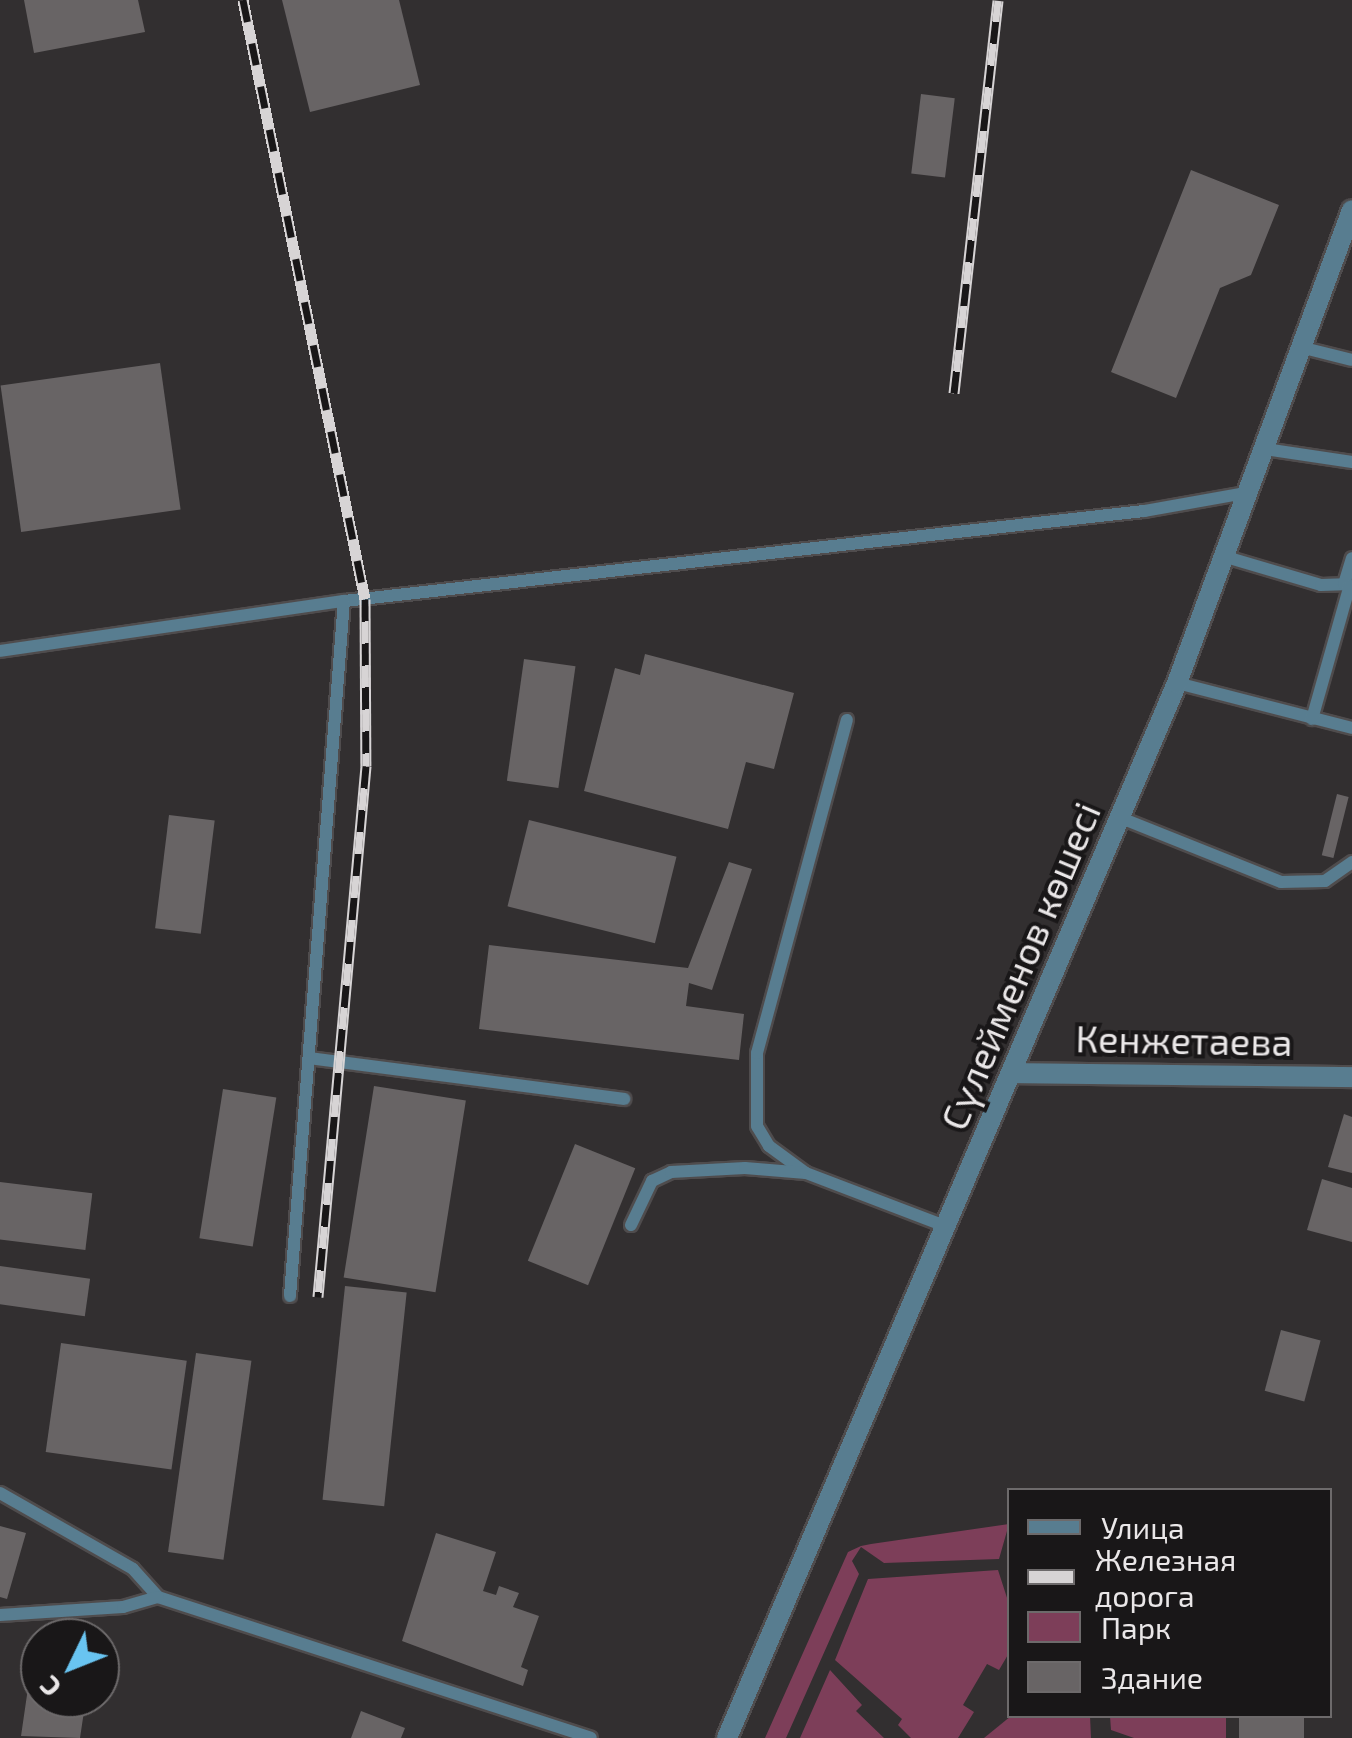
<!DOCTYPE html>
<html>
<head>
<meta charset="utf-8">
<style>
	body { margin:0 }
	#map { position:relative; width:1352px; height:1738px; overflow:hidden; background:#322f30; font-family:"Exo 2",sans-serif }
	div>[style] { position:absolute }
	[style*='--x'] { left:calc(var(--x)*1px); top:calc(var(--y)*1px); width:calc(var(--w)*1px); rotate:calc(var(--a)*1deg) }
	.green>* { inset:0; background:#7d3e59 }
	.building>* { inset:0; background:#686465; transform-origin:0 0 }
	.roads { filter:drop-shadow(2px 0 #4f4c4d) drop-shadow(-2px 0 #4f4c4d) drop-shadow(0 2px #4f4c4d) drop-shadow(0 -2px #4f4c4d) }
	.service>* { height:12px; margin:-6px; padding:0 6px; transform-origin:6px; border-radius:6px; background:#587d90 }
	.minor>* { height:20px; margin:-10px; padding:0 10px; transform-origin:10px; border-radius:10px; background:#587d90 }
	.tertiary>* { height:20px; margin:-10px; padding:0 10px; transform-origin:10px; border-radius:10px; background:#587d90 }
	.rail>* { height:11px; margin-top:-5.5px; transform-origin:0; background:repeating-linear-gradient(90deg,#191718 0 22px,#d7d4d5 0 44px); box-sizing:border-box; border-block:2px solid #d7d4d5 }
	span { translate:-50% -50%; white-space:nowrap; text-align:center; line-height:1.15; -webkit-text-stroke:8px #191718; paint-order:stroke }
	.street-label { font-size:38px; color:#eae7e8 }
	.legend { position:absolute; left:1007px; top:1488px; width:325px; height:230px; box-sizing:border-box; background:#191718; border:2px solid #6d6a6b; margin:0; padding:12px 18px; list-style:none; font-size:30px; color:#eae7e8 }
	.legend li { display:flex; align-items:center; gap:20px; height:50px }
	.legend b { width:50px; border:2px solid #6d6a6b }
	.north { position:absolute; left:20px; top:1618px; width:100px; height:100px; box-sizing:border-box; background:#191718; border:2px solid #6d6a6b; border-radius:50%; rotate:227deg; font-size:28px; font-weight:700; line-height:40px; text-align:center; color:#eae7e8 }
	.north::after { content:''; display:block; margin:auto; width:35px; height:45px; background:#69c4f1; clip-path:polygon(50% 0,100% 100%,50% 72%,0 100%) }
</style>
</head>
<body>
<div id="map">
	<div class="green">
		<i style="clip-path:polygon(1009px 1524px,999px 1559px,884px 1563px,861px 1547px,852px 1561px,859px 1574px,786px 1738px,765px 1738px,848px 1552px,861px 1546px,871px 1544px)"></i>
		<i style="clip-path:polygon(998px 1570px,1009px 1604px,1009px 1653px,999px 1670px,987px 1664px,963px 1705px,974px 1712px,958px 1738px,911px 1738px,898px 1725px,902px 1719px,835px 1660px,868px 1579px)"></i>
		<i style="clip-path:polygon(830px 1670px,862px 1705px,856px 1711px,884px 1738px,800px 1738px)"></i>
		<i style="clip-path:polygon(1011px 1716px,1090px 1716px,1091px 1738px,984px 1738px)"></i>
		<i style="clip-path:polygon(1110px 1716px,1226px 1716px,1226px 1738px,1134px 1738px,1111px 1730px)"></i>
	</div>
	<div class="building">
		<i style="clip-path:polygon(24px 0,138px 0,145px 32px,34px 53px)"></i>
		<i style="clip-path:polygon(282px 0,399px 0,420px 85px,310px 112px)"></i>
		<i style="left:921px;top:94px;width:34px;height:80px;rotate:7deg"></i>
		<i style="clip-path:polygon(1191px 170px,1279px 205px,1251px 275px,1220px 288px,1176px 398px,1111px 372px)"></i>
		<i style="left:160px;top:363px;width:148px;height:161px;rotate:82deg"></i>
		<i style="clip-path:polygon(645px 654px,794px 693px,774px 769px,746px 762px,728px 829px,584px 791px,615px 668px,640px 675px)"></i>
		<i style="left:524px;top:659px;width:52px;height:123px;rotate:8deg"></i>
		<i style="left:1337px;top:794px;width:12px;height:63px;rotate:14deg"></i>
		<i style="left:169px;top:815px;width:46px;height:114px;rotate:7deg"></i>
		<i style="left:529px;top:820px;width:152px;height:89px;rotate:14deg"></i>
		<i style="clip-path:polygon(729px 862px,752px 869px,712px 990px,689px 983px,686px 1006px,744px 1014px,739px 1060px,479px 1029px,489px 945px,688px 968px)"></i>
		<i style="left:374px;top:1086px;width:93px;height:194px;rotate:9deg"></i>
		<i style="left:223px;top:1089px;width:54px;height:151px;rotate:9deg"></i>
		<i style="clip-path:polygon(1344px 1114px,1352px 1117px,1352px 1173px,1328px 1167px)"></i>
		<i style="left:575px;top:1144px;width:65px;height:126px;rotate:22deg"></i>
		<i style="clip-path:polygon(1322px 1179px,1352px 1188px,1352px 1242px,1307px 1230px)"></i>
		<i style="left:0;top:1182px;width:93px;height:57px;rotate:7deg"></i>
		<i style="left:0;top:1266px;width:91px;height:38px;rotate:8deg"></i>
		<i style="left:345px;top:1286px;width:62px;height:215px;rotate:6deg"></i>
		<i style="left:1281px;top:1330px;width:41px;height:63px;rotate:15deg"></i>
		<i style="left:61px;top:1343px;width:127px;height:110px;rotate:8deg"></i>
		<i style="left:196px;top:1353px;width:56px;height:201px;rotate:8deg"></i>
		<i style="clip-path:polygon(0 1526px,26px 1533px,7px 1599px,0 1597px)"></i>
		<i style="clip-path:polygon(436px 1533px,496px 1552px,483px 1591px,496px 1595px,499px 1586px,519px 1593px,513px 1607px,539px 1616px,521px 1667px,528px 1670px,523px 1686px,402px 1641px)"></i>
		<i style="clip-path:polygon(28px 1688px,40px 1690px,40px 1698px,86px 1698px,80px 1738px,21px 1736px)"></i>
		<i style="clip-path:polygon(361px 1711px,405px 1728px,401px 1738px,351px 1738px)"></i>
		<i style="left:1239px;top:1716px;width:65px;height:22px"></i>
	</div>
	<div class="roads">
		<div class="service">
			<i style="--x:1304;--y:348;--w:49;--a:14"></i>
			<i style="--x:1265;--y:449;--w:88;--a:8.5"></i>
			<i style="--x:1226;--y:557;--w:99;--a:16.4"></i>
			<i style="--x:1321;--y:585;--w:23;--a:-2"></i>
			<i style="--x:1344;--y:584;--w:27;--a:-73"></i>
			<i style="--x:0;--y:651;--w:348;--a:-8.3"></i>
			<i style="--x:344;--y:601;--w:805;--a:-6.42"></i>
			<i style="--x:1144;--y:511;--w:109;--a:-10.1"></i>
			<i style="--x:1177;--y:683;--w:181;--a:14.4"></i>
			<i style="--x:1312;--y:719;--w:139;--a:-74.2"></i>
			<i style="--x:1121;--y:818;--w:172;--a:21.8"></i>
			<i style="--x:1281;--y:882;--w:44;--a:-1.3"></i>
			<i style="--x:1325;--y:881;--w:33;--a:-35"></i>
			<i style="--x:309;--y:1058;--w:318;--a:7.4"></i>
			<i style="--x:806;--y:1173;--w:46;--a:-143.9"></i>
			<i style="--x:769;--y:1146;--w:23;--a:-121"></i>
			<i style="--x:757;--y:1126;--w:73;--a:-90"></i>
			<i style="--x:757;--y:1053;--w:345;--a:-74.9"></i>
			<i style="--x:631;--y:1225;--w:49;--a:-64.5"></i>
			<i style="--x:652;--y:1181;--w:21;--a:-25"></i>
			<i style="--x:671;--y:1172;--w:74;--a:-3.1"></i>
			<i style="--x:745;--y:1168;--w:61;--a:4.7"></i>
			<i style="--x:806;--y:1173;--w:149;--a:20.9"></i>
			<i style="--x:290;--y:1296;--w:697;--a:-85.56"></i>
			<i style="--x:0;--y:1493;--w:153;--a:29.7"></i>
			<i style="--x:133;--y:1569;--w:38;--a:48"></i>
			<i style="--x:158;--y:1597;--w:455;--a:18"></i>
			<i style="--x:0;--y:1615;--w:123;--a:-3.7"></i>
			<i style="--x:123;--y:1607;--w:36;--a:-16"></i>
		</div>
		<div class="minor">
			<i style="--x:1015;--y:1073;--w:337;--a:0.7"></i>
		</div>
		<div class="tertiary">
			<i style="--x:727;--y:1738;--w:1147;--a:-66.9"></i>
			<i style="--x:1177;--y:683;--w:504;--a:-69.7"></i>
		</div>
	</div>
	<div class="rail">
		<i style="--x:243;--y:0;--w:611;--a:78.49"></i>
		<i style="--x:365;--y:599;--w:167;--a:89.7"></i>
		<i style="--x:366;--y:766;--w:533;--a:95.17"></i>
		<i style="--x:954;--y:393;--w:395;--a:-83.6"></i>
	</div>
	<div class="street-label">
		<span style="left:1020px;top:966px;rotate:-67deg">Сүлейменов көшесі</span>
		<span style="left:1184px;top:1040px;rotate:1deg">Кенжетаева</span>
	</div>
	<ul class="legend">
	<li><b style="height:12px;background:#587d90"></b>Улица</li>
	<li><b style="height:12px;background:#d7d4d5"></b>Железная дорога</li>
	<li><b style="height:28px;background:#7d3e59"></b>Парк</li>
	<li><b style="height:28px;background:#686465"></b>Здание</li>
	</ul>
	<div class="north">С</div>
</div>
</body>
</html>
